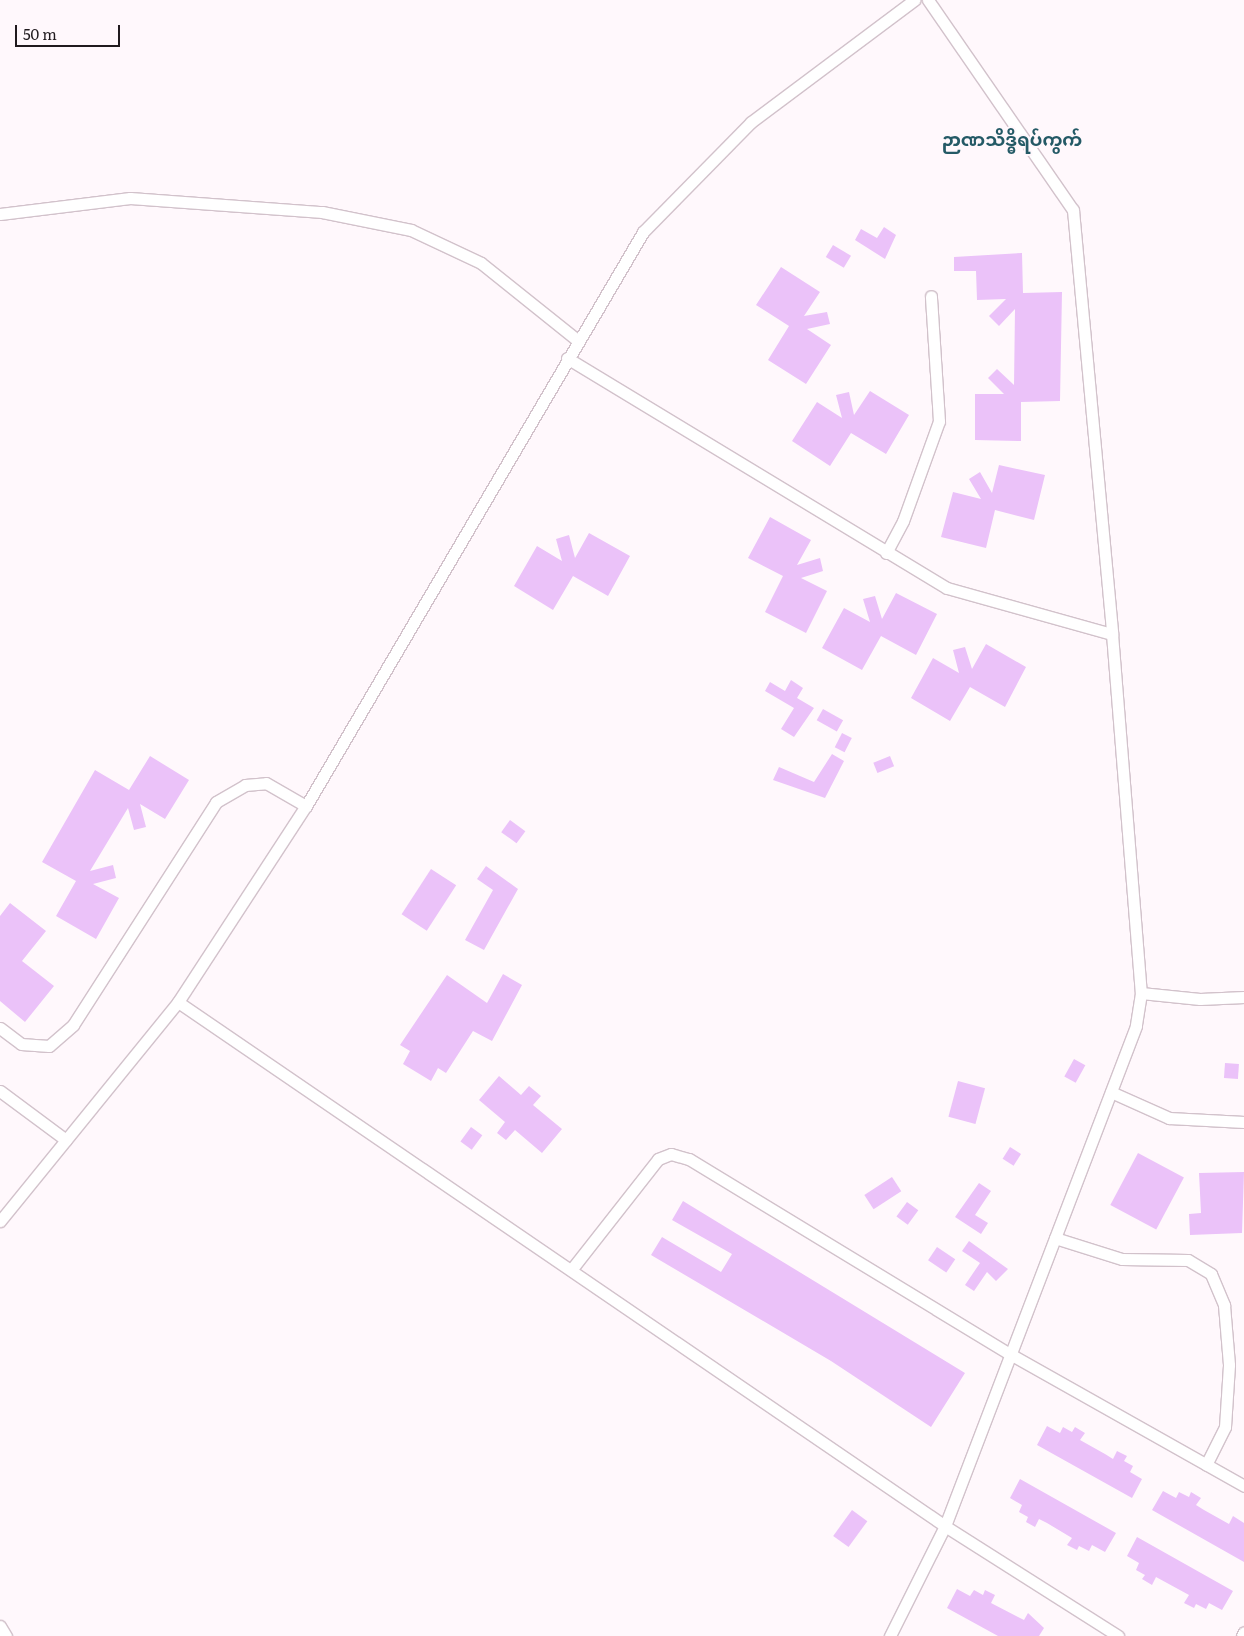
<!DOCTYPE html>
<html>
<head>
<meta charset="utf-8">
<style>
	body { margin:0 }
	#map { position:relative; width:1244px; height:1636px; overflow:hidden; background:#fff8fc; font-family:Literata,"Noto Sans Myanmar",serif }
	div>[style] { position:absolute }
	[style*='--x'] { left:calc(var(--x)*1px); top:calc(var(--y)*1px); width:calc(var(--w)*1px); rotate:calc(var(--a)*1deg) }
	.building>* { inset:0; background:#ebc2f9; transform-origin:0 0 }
	.roads { filter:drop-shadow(1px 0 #d2c2cb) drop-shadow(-1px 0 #d2c2cb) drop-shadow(0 1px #d2c2cb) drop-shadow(0 -1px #d2c2cb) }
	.minor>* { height:11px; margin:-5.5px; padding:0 5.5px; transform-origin:5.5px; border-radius:5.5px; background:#fff }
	span { translate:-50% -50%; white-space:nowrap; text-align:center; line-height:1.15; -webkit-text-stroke:4px #fff8fc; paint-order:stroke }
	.quarter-label { font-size:18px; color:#245a66; font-weight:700 }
	.scale { position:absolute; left:15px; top:25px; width:105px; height:22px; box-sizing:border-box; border:2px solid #201a1e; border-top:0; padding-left:6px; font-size:15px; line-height:18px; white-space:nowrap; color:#201a1e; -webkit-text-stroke:4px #fff8fc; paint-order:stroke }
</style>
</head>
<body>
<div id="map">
	<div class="building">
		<i style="clip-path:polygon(884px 227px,896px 235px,885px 259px,855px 240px,861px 229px,877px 238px)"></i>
		<i style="left:833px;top:245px;width:21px;height:14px;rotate:31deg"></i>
		<i style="clip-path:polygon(1022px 253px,1023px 293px,1062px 292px,1060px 401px,1021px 402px,1021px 441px,975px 440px,975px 394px,1004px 394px,988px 378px,997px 369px,1014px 385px,1015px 309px,999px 326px,989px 316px,1006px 299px,977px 300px,976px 271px,954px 271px,954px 257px)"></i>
		<i style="clip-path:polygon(781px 267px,820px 292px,804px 316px,827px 312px,830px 324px,807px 329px,831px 345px,806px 384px,768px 360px,789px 326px,756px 305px)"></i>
		<i style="clip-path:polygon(870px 391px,909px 415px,886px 454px,851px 433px,830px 466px,792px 441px,817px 402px,842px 418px,836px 395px,849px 392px,854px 415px)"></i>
		<i style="clip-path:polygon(999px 465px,1045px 475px,1034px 520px,995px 510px,986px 548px,941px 537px,953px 492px,981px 499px,969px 479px,980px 472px,992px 493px)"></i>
		<i style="clip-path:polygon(770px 517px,811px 540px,797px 565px,820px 558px,823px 571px,801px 578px,827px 591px,806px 633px,765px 612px,783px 576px,748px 558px)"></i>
		<i style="clip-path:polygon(589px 533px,630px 556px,608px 596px,573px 576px,553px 610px,514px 586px,537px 546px,562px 561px,556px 539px,569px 535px,575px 558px)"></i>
		<i style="clip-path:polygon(896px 593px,937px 614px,916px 655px,881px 636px,862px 670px,822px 648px,844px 608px,870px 622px,863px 599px,875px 596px,882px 619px)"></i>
		<i style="clip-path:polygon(986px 644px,1026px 667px,1005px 707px,970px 687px,950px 721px,911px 698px,933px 658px,959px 673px,953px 650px,965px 647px,972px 669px)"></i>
		<i style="clip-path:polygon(791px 680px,803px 688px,797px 698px,814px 708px,794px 737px,781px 729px,794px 708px,765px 691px,770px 682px,785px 691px)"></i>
		<i style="left:823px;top:709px;width:23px;height:13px;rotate:29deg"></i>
		<i style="left:842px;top:733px;width:11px;height:16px;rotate:27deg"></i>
		<i style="clip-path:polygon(832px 754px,844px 761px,825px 798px,773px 780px,779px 767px,814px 782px)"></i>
		<i style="clip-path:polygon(150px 756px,189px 780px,165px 819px,140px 804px,146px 827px,134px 830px,128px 808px,90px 871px,113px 865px,116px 878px,93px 884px,119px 898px,96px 939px,56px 916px,76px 881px,42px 862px,95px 770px,129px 790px)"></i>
		<i style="left:890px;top:756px;width:11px;height:18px;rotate:68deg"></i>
		<i style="left:510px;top:820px;width:19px;height:15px;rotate:36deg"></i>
		<i style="clip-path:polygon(486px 866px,518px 889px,484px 950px,465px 940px,493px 890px,477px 879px)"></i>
		<i style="left:431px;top:869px;width:30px;height:54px;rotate:33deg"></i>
		<i style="clip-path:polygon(10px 903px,46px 931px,22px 961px,54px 986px,25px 1022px,0 1001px,0 916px)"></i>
		<i style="clip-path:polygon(503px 974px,522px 985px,492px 1041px,473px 1031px,446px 1073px,438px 1068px,431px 1081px,403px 1064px,410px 1051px,400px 1045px,447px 975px,487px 1003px)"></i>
		<i style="left:1074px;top:1059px;width:13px;height:20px;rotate:29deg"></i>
		<i style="left:1225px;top:1063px;width:14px;height:15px;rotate:4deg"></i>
		<i style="clip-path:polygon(499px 1076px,521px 1095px,529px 1086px,541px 1096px,533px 1105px,562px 1129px,542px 1153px,515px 1130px,506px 1140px,497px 1133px,505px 1122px,479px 1100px)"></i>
		<i style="left:958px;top:1081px;width:28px;height:37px;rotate:15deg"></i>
		<i style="left:471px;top:1127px;width:14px;height:18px;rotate:36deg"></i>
		<i style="left:1010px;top:1147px;width:13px;height:14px;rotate:32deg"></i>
		<i style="left:1138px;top:1153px;width:52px;height:59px;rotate:28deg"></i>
		<i style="clip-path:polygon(1244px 1172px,1242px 1233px,1190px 1235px,1189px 1214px,1201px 1213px,1199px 1173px)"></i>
		<i style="left:892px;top:1177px;width:17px;height:33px;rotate:57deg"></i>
		<i style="clip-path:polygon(979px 1183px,991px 1191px,975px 1215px,988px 1223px,981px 1234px,955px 1217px)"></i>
		<i style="clip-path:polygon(683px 1201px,965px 1373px,931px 1427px,831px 1361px,651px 1255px,662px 1237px,721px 1272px,732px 1254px,672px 1220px)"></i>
		<i style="left:907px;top:1202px;width:14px;height:18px;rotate:36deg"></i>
		<i style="clip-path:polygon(969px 1241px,1008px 1269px,996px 1281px,987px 1272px,974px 1291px,965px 1285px,980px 1263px,962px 1251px)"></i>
		<i style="left:937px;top:1247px;width:22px;height:16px;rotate:34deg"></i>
		<i style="clip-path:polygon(1047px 1426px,1060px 1433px,1063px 1427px,1072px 1432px,1075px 1427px,1085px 1433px,1080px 1440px,1105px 1454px,1113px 1459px,1117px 1451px,1127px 1456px,1124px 1461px,1133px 1466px,1130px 1472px,1142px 1479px,1132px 1498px,1037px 1445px)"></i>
		<i style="clip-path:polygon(1020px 1479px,1116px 1533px,1105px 1552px,1092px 1545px,1089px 1551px,1079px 1546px,1077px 1550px,1067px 1545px,1072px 1538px,1047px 1523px,1039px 1519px,1035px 1527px,1026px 1522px,1028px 1517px,1019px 1512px,1022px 1505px,1010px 1498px)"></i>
		<i style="clip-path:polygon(1163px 1491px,1176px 1498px,1179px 1492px,1189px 1497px,1191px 1492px,1201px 1498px,1196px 1505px,1204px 1510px,1229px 1524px,1233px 1516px,1244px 1523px,1244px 1562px,1152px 1510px)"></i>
		<i style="left:852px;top:1510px;width:19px;height:32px;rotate:36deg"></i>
		<i style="clip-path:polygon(1137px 1537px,1233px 1591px,1222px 1610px,1209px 1603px,1206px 1609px,1196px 1604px,1194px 1608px,1184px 1603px,1189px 1595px,1156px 1577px,1152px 1585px,1142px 1579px,1145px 1575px,1136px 1570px,1139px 1563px,1127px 1556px)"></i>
		<i style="clip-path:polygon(957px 1589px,970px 1596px,974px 1590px,983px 1595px,985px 1590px,995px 1595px,991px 1603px,1024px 1620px,1028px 1613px,1044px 1628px,1039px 1636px,998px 1636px,947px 1608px)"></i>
	</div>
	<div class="roads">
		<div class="minor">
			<i style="--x:928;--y:0;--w:255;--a:55.4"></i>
			<i style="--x:1073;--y:210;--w:426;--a:84.7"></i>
			<i style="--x:0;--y:214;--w:131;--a:-7"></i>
			<i style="--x:130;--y:198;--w:193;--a:4.2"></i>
			<i style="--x:322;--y:212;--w:91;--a:11.4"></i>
			<i style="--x:411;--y:230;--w:77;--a:25.2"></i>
			<i style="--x:481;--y:263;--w:123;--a:38.7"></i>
			<i style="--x:567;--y:358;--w:444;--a:31.2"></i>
			<i style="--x:947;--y:588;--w:171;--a:15.6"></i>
			<i style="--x:1112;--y:634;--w:360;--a:85.4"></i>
			<i style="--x:1141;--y:993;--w:33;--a:99"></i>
			<i style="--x:1136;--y:1026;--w:535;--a:110.91"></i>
			<i style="--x:945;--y:1526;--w:123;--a:116.6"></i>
			<i style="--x:886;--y:553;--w:36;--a:-62"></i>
			<i style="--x:903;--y:521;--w:106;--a:-70.2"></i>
			<i style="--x:939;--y:421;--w:125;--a:-93.7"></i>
			<i style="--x:1141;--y:993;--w:59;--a:5.8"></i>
			<i style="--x:1200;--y:999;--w:44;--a:-2.6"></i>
			<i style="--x:178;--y:1002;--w:929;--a:34.34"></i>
			<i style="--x:945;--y:1526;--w:205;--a:32.4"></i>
			<i style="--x:0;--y:1028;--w:26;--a:37"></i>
			<i style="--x:21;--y:1044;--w:28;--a:4"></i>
			<i style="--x:49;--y:1046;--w:32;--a:-41"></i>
			<i style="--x:73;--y:1025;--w:265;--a:-57.3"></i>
			<i style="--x:216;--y:802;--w:34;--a:-30"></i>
			<i style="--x:245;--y:785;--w:21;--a:-5"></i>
			<i style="--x:266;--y:783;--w:46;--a:29.9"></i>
			<i style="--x:0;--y:1091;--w:82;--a:36.6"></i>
			<i style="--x:1111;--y:1092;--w:64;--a:24.1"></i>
			<i style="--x:1169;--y:1118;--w:75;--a:3.1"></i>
			<i style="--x:0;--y:1221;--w:282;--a:-50.9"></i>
			<i style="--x:178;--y:1002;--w:234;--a:-56.9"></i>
			<i style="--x:306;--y:806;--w:666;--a:-59.58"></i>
			<i style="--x:643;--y:232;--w:154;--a:-45.5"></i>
			<i style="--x:751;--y:122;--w:204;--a:-36.8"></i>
			<i style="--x:1055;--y:1238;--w:70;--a:17.4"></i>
			<i style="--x:1122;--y:1259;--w:66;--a:0.9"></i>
			<i style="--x:1188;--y:1260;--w:27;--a:31"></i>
			<i style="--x:1211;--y:1274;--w:34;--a:67"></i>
			<i style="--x:1224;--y:1305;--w:60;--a:85.2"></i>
			<i style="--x:1229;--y:1365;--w:62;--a:93.7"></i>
			<i style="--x:1225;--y:1427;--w:42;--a:116.6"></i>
			<i style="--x:571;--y:1270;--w:141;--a:-51.9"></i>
			<i style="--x:658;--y:1159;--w:14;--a:-21"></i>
			<i style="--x:671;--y:1154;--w:19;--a:16"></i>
			<i style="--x:689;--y:1159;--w:376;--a:31.3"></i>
			<i style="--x:1010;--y:1354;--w:269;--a:29.4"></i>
			<i style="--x:0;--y:1626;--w:12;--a:59"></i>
			<i style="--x:1242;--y:1636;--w:4;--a:-63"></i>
		</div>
	</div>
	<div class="quarter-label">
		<span style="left:1012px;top:139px">ဉာဏသိဒ္ဓိရပ်ကွက်</span>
	</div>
	<div class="scale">50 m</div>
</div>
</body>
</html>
